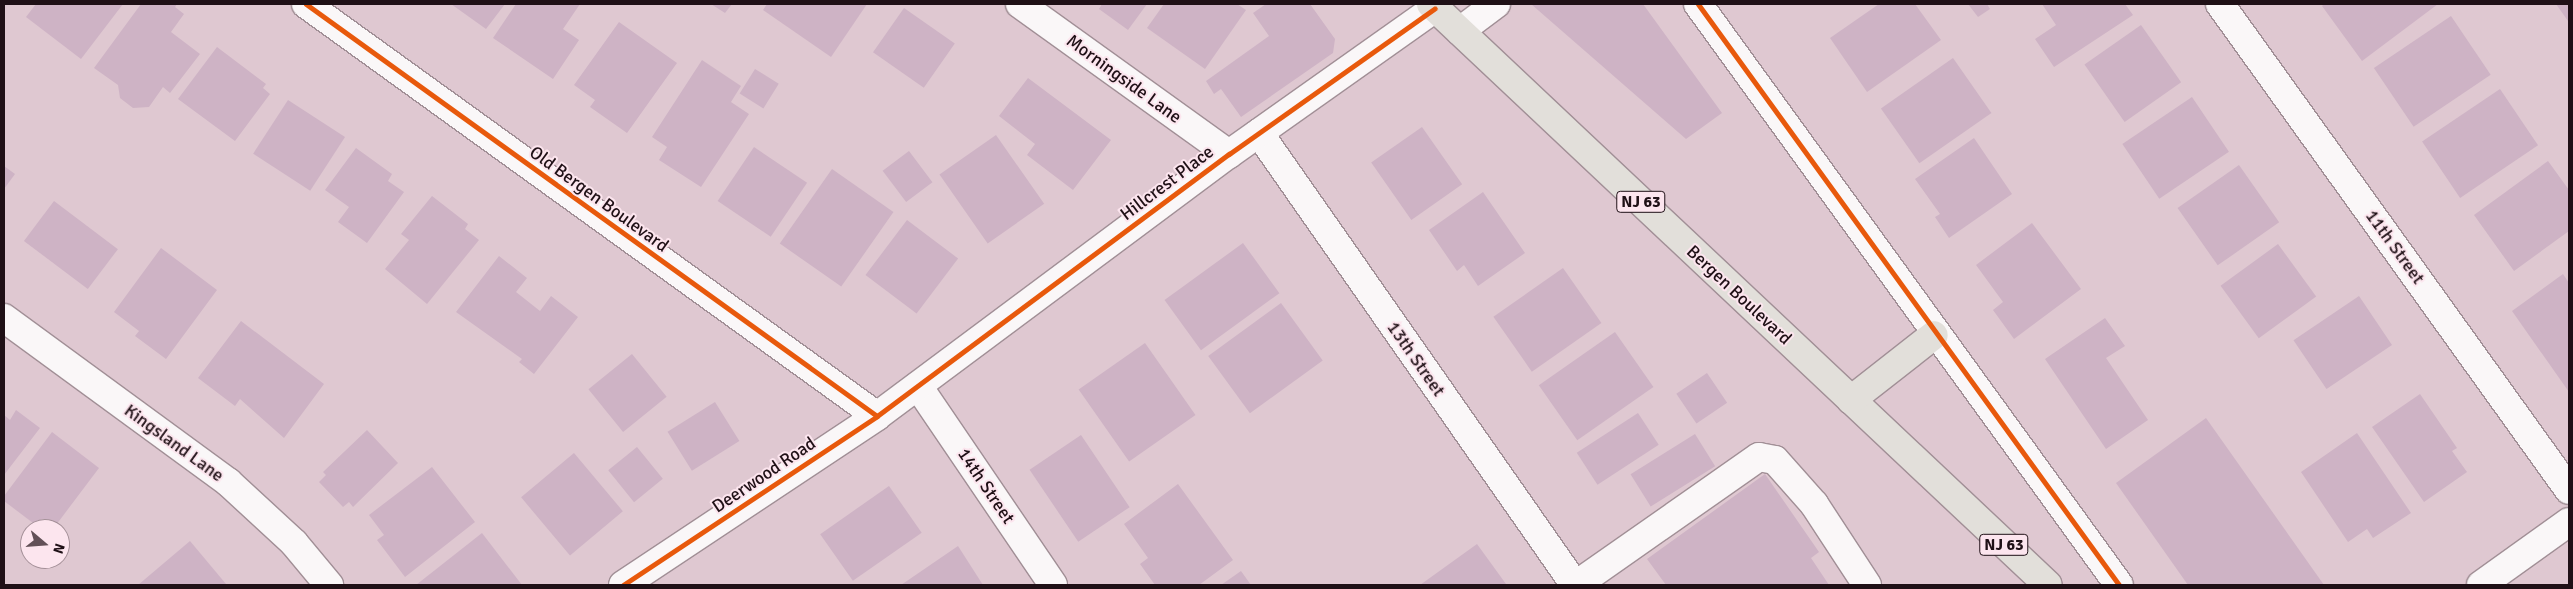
<!DOCTYPE html>
<html>
<head>
<meta charset="utf-8">
<style>
	body { margin:0 }
	#map { position:relative; width:2573px; height:589px; overflow:hidden; background:#dfc8d1; font-family:Signika,sans-serif }
	div>[style] { position:absolute }
	[style*='--x'] { left:calc(var(--x)*1px); top:calc(var(--y)*1px); width:calc(var(--w)*1px); rotate:calc(var(--a)*1deg) }
	.building>* { inset:0; background:#ceb3c5; transform-origin:0 0 }
	.roads { filter:drop-shadow(1px 0 #a18f96) drop-shadow(-1px 0 #a18f96) drop-shadow(0 1px #a18f96) drop-shadow(0 -1px #a18f96) }
	.minor>* { height:28px; margin:-14px; padding:0 14px; transform-origin:14px; border-radius:14px; background:#faf7f8 }
	.major>* { height:28px; margin:-14px; padding:0 14px; transform-origin:14px; border-radius:14px; background:#e2dfda }
	.cycleway>* { height:5px; margin:-2.5px; padding:0 2.5px; transform-origin:2.5px; border-radius:2.5px; background:#e8590c }
	span { translate:-50% -50%; white-space:nowrap; text-align:center; line-height:1.15; -webkit-text-stroke:4px #fce5ee; paint-order:stroke }
	.shield-label span { padding:1px 4px; background:#fce5ee; border:1px solid; border-radius:4px; -webkit-text-stroke-width:0 }
	.shield-label { font-size:16px; color:#1f1016; font-weight:700 }
	.street-label { font-size:18px; color:#1f1016 }
	.frame { position:absolute; inset:0; border:5px solid #1f1016; pointer-events:none }
	.north { position:absolute; left:20px; top:519px; width:50px; height:50px; box-sizing:border-box; background:#fce5ee; border:1px solid #a49098; border-radius:50%; rotate:108deg; font-size:14px; font-weight:700; line-height:20px; text-align:center; color:#1f1016 }
	.north::after { content:''; display:block; margin:auto; width:18px; height:22px; background:#625057; clip-path:polygon(50% 0,100% 100%,50% 72%,0 100%) }
</style>
</head>
<body>
<div id="map">
	<div class="building">
		<i style="clip-path:polygon(36px 4px,123px 4px,81px 59px,26px 17px)"></i>
		<i style="clip-path:polygon(141px 4px,177px 4px,175px 7px,184px 14px,171px 32px,200px 54px,170px 93px,163px 87px,149px 107px,133px 108px,120px 98px,118px 85px,94px 68px)"></i>
		<i style="clip-path:polygon(451px 4px,505px 4px,486px 29px)"></i>
		<i style="clip-path:polygon(516px 4px,580px 4px,563px 29px,579px 40px,553px 79px,493px 38px)"></i>
		<i style="clip-path:polygon(711px 4px,732px 4px,725px 13px)"></i>
		<i style="clip-path:polygon(767px 4px,867px 4px,831px 57px,763px 10px)"></i>
		<i style="clip-path:polygon(1102px 4px,1147px 4px,1128px 30px,1099px 9px)"></i>
		<i style="clip-path:polygon(1164px 4px,1237px 4px,1246px 10px,1205px 69px,1147px 28px)"></i>
		<i style="clip-path:polygon(1266px 4px,1310px 4px,1335px 39px,1333px 53px,1241px 117px,1221px 89px,1214px 94px,1206px 81px,1269px 36px,1253px 13px)"></i>
		<i style="clip-path:polygon(1531px 4px,1643px 4px,1722px 113px,1686px 139px)"></i>
		<i style="clip-path:polygon(1879px 4px,1915px 4px,1941px 40px,1867px 92px,1830px 38px)"></i>
		<i style="clip-path:polygon(1968px 4px,1987px 4px,1990px 9px,1978px 17px)"></i>
		<i style="clip-path:polygon(2042px 4px,2125px 4px,2133px 15px,2054px 67px,2035px 39px,2056px 25px)"></i>
		<i style="clip-path:polygon(2324px 4px,2438px 4px,2362px 61px,2322px 6px)"></i>
		<i style="clip-path:polygon(2556px 4px,2569px 4px,2569px 20px,2568px 21px)"></i>
		<i style="left:904px;top:8px;width:62px;height:54px;rotate:35deg"></i>
		<i style="left:2451px;top:16px;width:71px;height:93px;rotate:56deg"></i>
		<i style="clip-path:polygon(619px 22px,677px 63px,627px 133px,590px 107px,595px 100px,574px 85px)"></i>
		<i style="left:2141px;top:25px;width:70px;height:69px;rotate:55deg"></i>
		<i style="clip-path:polygon(217px 47px,266px 84px,263px 88px,270px 94px,235px 141px,178px 99px)"></i>
		<i style="left:1953px;top:58px;width:67px;height:88px;rotate:55deg"></i>
		<i style="clip-path:polygon(702px 60px,741px 86px,731px 102px,749px 114px,701px 187px,659px 160px,667px 147px,652px 137px)"></i>
		<i style="left:755px;top:69px;width:28px;height:29px;rotate:32deg"></i>
		<i style="clip-path:polygon(1028px 78px,1111px 140px,1073px 190px,1027px 155px,1035px 144px,999px 116px)"></i>
		<i style="left:2500px;top:89px;width:68px;height:94px;rotate:56deg"></i>
		<i style="left:2192px;top:97px;width:66px;height:84px;rotate:56deg"></i>
		<i style="left:288px;top:100px;width:68px;height:64px;rotate:33deg"></i>
		<i style="left:1422px;top:127px;width:70px;height:62px;rotate:55deg"></i>
		<i style="left:996px;top:135px;width:84px;height:69px;rotate:55deg"></i>
		<i style="clip-path:polygon(1974px 138px,2012px 194px,1949px 238px,1935px 217px,1940px 214px,1915px 179px)"></i>
		<i style="left:754px;top:147px;width:64px;height:65px;rotate:34deg"></i>
		<i style="clip-path:polygon(356px 148px,392px 174px,388px 181px,404px 192px,367px 243px,338px 222px,349px 207px,325px 190px)"></i>
		<i style="left:909px;top:151px;width:39px;height:33px;rotate:53deg"></i>
		<i style="clip-path:polygon(2548px 161px,2569px 190px,2569px 231px,2514px 271px,2474px 215px)"></i>
		<i style="left:2239px;top:165px;width:70px;height:75px;rotate:55deg"></i>
		<i style="clip-path:polygon(4px 166px,15px 174px,4px 189px)"></i>
		<i style="left:832px;top:169px;width:75px;height:91px;rotate:35deg"></i>
		<i style="clip-path:polygon(1483px 192px,1525px 253px,1478px 286px,1464px 265px,1457px 271px,1429px 230px)"></i>
		<i style="clip-path:polygon(432px 196px,468px 224px,465px 229px,479px 240px,427px 304px,385px 269px,409px 240px,401px 234px)"></i>
		<i style="left:54px;top:201px;width:80px;height:50px;rotate:37deg"></i>
		<i style="left:907px;top:220px;width:64px;height:69px;rotate:37deg"></i>
		<i style="clip-path:polygon(2032px 223px,2081px 289px,2014px 339px,1993px 310px,2003px 302px,1976px 265px)"></i>
		<i style="left:1243px;top:243px;width:62px;height:97px;rotate:54deg"></i>
		<i style="left:2278px;top:244px;width:65px;height:71px;rotate:54deg"></i>
		<i style="clip-path:polygon(161px 248px,217px 290px,166px 359px,135px 336px,139px 331px,114px 312px)"></i>
		<i style="clip-path:polygon(499px 256px,527px 278px,516px 292px,540px 311px,551px 296px,578px 317px,534px 374px,519px 362px,522px 359px,456px 312px)"></i>
		<i style="left:1563px;top:268px;width:67px;height:85px;rotate:55deg"></i>
		<i style="clip-path:polygon(2563px 274px,2569px 283px,2569px 392px,2512px 311px)"></i>
		<i style="left:2359px;top:296px;width:59px;height:79px;rotate:56deg"></i>
		<i style="left:1281px;top:303px;width:71px;height:90px;rotate:54deg"></i>
		<i style="clip-path:polygon(2105px 318px,2125px 346px,2106px 358px,2148px 420px,2106px 449px,2045px 359px)"></i>
		<i style="clip-path:polygon(241px 321px,324px 384px,284px 438px,240px 399px,235px 406px,198px 378px)"></i>
		<i style="left:1615px;top:332px;width:67px;height:93px;rotate:55deg"></i>
		<i style="left:1145px;top:343px;width:88px;height:81px;rotate:55deg"></i>
		<i style="left:632px;top:354px;width:55px;height:56px;rotate:51deg"></i>
		<i style="left:1707px;top:373px;width:36px;height:37px;rotate:56deg"></i>
		<i style="clip-path:polygon(2420px 394px,2457px 448px,2452px 451px,2467px 472px,2424px 502px,2372px 427px)"></i>
		<i style="left:715px;top:402px;width:46px;height:56px;rotate:58deg"></i>
		<i style="clip-path:polygon(16px 410px,40px 428px,4px 475px,4px 415px,10px 420px)"></i>
		<i style="left:1638px;top:413px;width:38px;height:73px;rotate:57deg"></i>
		<i style="clip-path:polygon(2206px 418px,2324px 585px,2188px 585px,2116px 483px)"></i>
		<i style="clip-path:polygon(367px 430px,398px 463px,353px 507px,349px 502px,343px 507px,319px 482px,326px 475px,323px 472px)"></i>
		<i style="clip-path:polygon(52px 432px,99px 468px,53px 529px,41px 529px,4px 501px,4px 496px)"></i>
		<i style="clip-path:polygon(2357px 433px,2411px 513px,2373px 538px,2367px 529px,2348px 542px,2301px 472px)"></i>
		<i style="left:1695px;top:434px;width:38px;height:76px;rotate:58deg"></i>
		<i style="left:1081px;top:435px;width:87px;height:62px;rotate:56deg"></i>
		<i style="left:637px;top:447px;width:41px;height:37px;rotate:51deg"></i>
		<i style="left:574px;top:453px;width:76px;height:69px;rotate:50deg"></i>
		<i style="clip-path:polygon(432px 467px,475px 522px,405px 577px,377px 540px,384px 535px,369px 515px)"></i>
		<i style="clip-path:polygon(1765px 474px,1819px 552px,1811px 558px,1829px 585px,1666px 585px,1647px 559px)"></i>
		<i style="clip-path:polygon(1178px 484px,1233px 560px,1199px 585px,1155px 585px,1140px 564px,1148px 558px,1124px 524px)"></i>
		<i style="left:889px;top:486px;width:57px;height:84px;rotate:55deg"></i>
		<i style="clip-path:polygon(482px 533px,522px 585px,416px 585px)"></i>
		<i style="clip-path:polygon(190px 541px,226px 584px,138px 585px)"></i>
		<i style="clip-path:polygon(1477px 544px,1506px 584px,1420px 585px)"></i>
		<i style="clip-path:polygon(958px 546px,983px 585px,901px 585px)"></i>
		<i style="clip-path:polygon(1241px 571px,1251px 585px,1221px 585px)"></i>
	</div>
	<div class="roads">
		<div class="minor">
			<i style="--x:306;--y:4;--w:704;--a:35.81"></i>
			<i style="--x:1020;--y:4;--w:257;--a:35.7"></i>
			<i style="--x:1698;--y:4;--w:717;--a:54.07"></i>
			<i style="--x:2220;--y:4;--w:598;--a:54.32"></i>
			<i style="--x:1460;--y:31;--w:45;--a:-36.9"></i>
			<i style="--x:1259;--y:133;--w:552;--a:55.04"></i>
			<i style="--x:4;--y:318;--w:278;--a:36.2"></i>
			<i style="--x:228;--y:482;--w:90;--a:42.7"></i>
			<i style="--x:294;--y:543;--w:55;--a:50.2"></i>
			<i style="--x:918;--y:386;--w:240;--a:55.8"></i>
			<i style="--x:623;--y:585;--w:305;--a:-33.6"></i>
			<i style="--x:877;--y:416;--w:439;--a:-36.7"></i>
			<i style="--x:1229;--y:154;--w:252;--a:-35.3"></i>
			<i style="--x:1576;--y:585;--w:223;--a:-35"></i>
			<i style="--x:1759;--y:457;--w:16;--a:11"></i>
			<i style="--x:1775;--y:460;--w:59;--a:48.4"></i>
			<i style="--x:1814;--y:504;--w:97;--a:56.8"></i>
			<i style="--x:2481;--y:585;--w:108;--a:-35.6"></i>
		</div>
		<div class="major">
			<i style="--x:1431;--y:4;--w:847;--a:43.28"></i>
			<i style="--x:1851;--y:400;--w:105;--a:-38.1"></i>
		</div>
	</div>
	<div class="cycleway">
		<i style="--x:306;--y:4;--w:704;--a:35.81"></i>
		<i style="--x:1698;--y:4;--w:717;--a:54.07"></i>
		<i style="--x:623;--y:585;--w:305;--a:-33.6"></i>
		<i style="--x:877;--y:416;--w:439;--a:-36.7"></i>
		<i style="--x:1229;--y:154;--w:252;--a:-35.3"></i>
	</div>
	<div class="shield-label">
		<span style="left:1641px;top:202px">NJ 63</span>
		<span style="left:2004px;top:545px">NJ 63</span>
	</div>
	<div class="street-label">
		<span style="left:1124px;top:79px;rotate:36deg">Morningside Lane</span>
		<span style="left:1167px;top:183px;rotate:-37deg">Hillcrest Place</span>
		<span style="left:599px;top:199px;rotate:36deg">Old Bergen Boulevard</span>
		<span style="left:2395px;top:247px;rotate:54deg">11th Street</span>
		<span style="left:1739px;top:295px;rotate:43deg">Bergen Boulevard</span>
		<span style="left:1416px;top:359px;rotate:55deg">13th Street</span>
		<span style="left:174px;top:443px;rotate:36deg">Kingsland Lane</span>
		<span style="left:764px;top:475px;rotate:-34deg">Deerwood Road</span>
		<span style="left:986px;top:486px;rotate:56deg">14th Street</span>
	</div>
	<div class="frame"></div>
	<div class="north">N</div>
</div>
</body>
</html>
